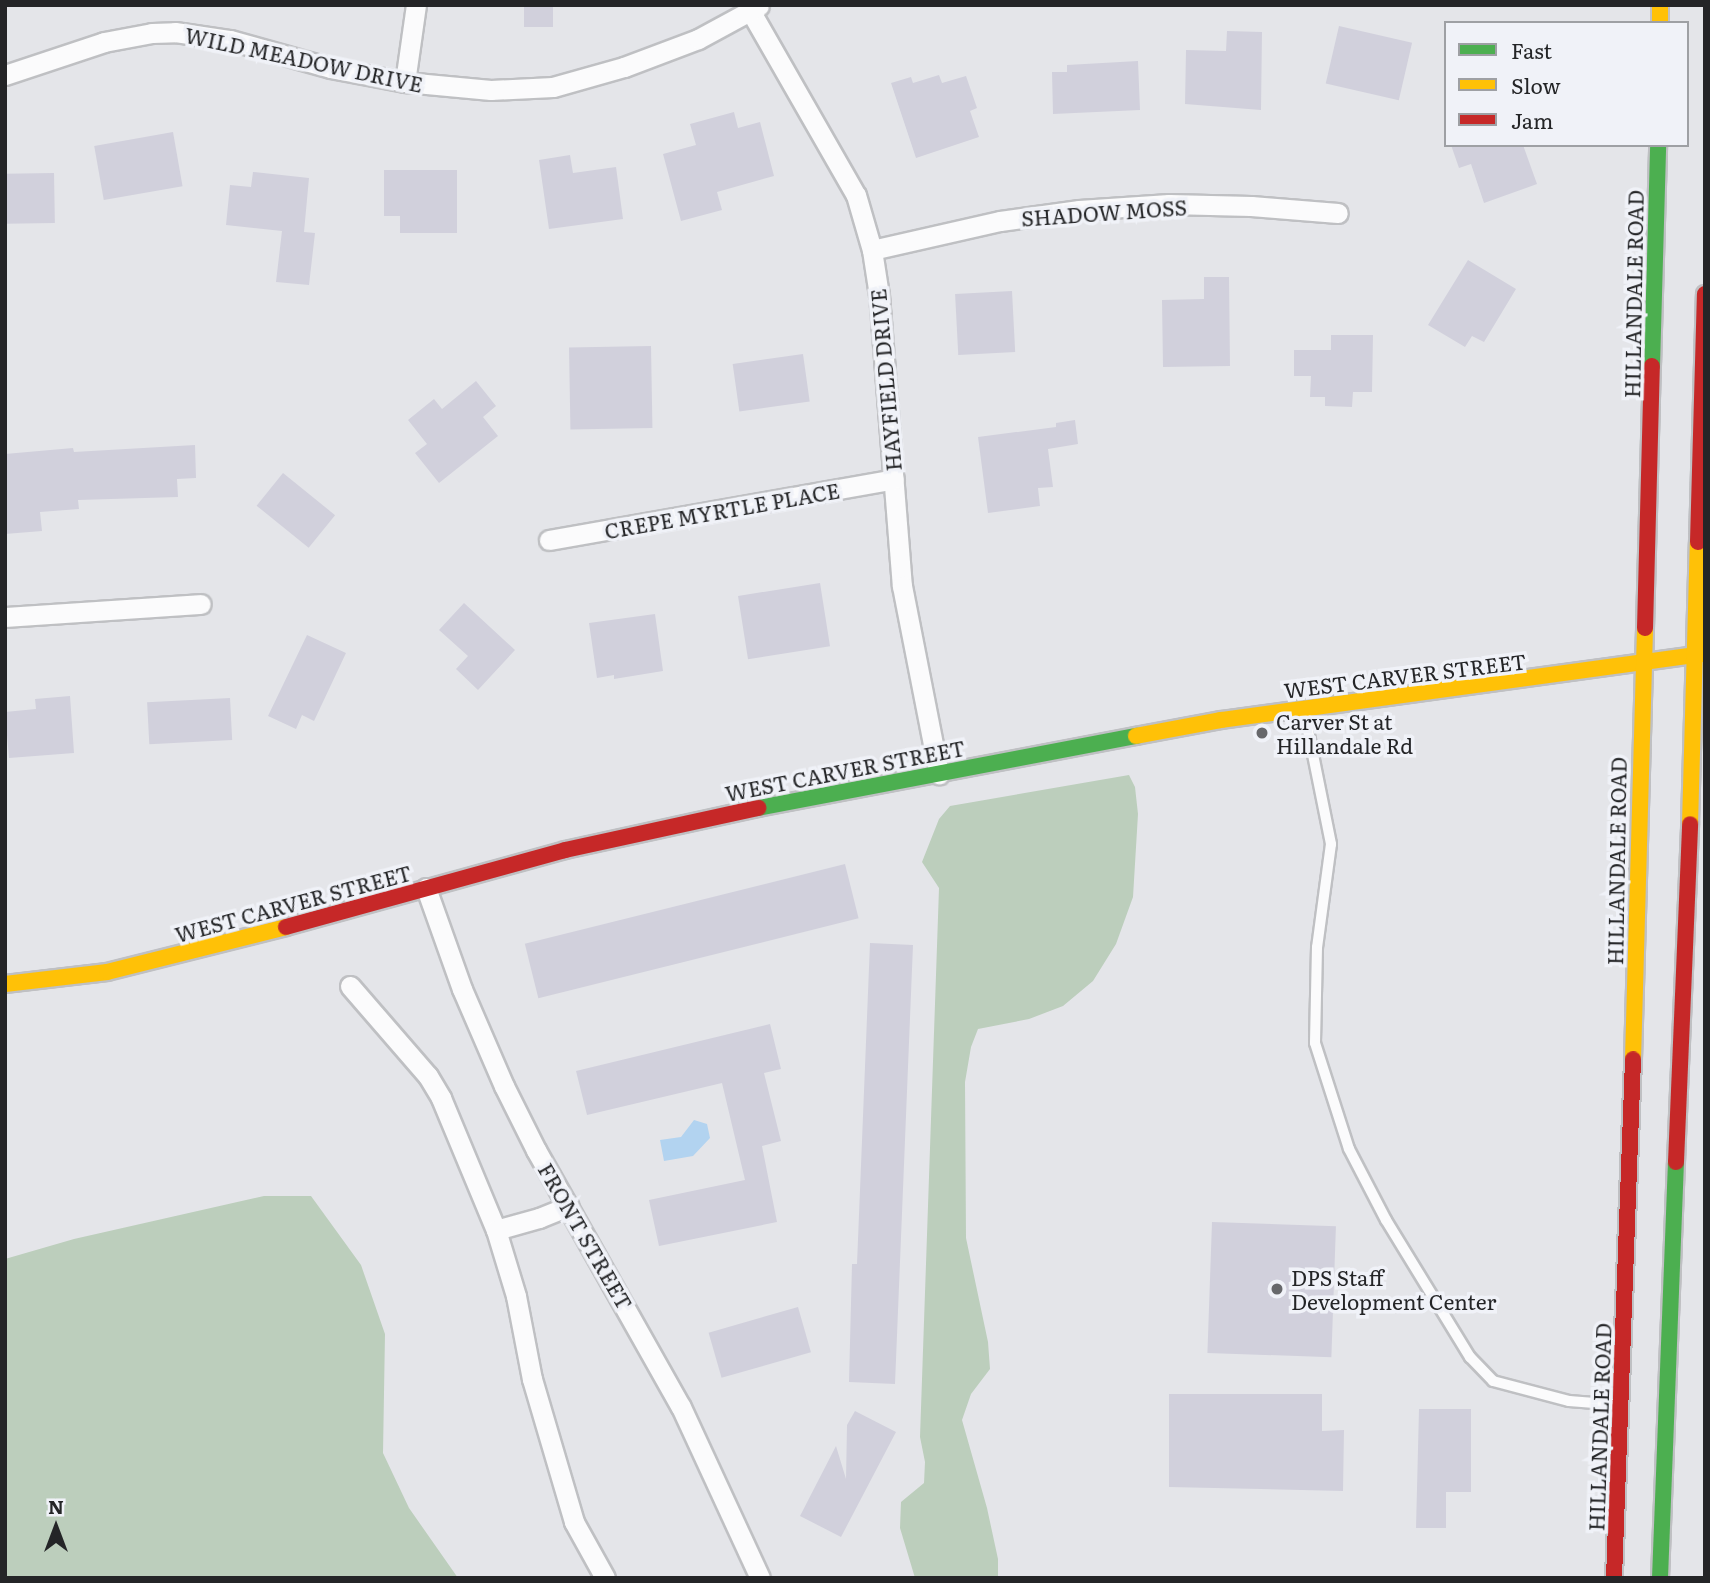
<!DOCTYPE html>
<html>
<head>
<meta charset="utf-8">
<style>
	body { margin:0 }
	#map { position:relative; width:1710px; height:1583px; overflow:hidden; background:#e4e5e9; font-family:Literata,serif }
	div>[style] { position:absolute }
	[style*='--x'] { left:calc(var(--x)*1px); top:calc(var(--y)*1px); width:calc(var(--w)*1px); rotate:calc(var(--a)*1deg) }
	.green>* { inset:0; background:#bccebc }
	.water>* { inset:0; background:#b2d3f0 }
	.building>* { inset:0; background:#d1d0dc; transform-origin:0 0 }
	.roads { filter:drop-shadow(2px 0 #bfc0c3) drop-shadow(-2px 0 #bfc0c3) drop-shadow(0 2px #bfc0c3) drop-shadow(0 -2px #bfc0c3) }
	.lane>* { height:10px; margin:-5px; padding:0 5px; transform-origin:5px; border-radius:5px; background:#fbfbfc }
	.street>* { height:19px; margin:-9.5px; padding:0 9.5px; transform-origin:9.5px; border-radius:9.5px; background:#fbfbfc }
	.fast>* { height:16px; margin:-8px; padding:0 8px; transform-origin:8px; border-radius:8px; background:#4caf50 }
	.slow>* { height:16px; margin:-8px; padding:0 8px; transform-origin:8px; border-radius:8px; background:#ffc107 }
	.jam>* { height:16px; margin:-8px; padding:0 8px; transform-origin:8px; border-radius:8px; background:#c62828 }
	.dots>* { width:19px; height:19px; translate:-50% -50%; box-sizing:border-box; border:4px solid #f0f2f8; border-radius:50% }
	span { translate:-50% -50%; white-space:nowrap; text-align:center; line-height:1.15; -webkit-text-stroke:7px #f0f2f8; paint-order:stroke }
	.street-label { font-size:21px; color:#242527 }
	.poi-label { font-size:21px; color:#242527 }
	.left { translate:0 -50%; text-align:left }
	.frame { position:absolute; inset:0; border:7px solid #242527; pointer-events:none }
	.legend { position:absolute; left:1444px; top:21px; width:245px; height:126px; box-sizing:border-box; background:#f0f2f8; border:2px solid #9ea0a4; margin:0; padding:9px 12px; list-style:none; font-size:21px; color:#242527 }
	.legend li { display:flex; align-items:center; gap:14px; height:35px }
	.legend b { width:35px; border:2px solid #9ea0a4 }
	.north { position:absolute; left:21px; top:1492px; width:70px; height:70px; -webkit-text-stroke:5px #f0f2f8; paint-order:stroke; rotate:0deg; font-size:19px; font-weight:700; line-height:28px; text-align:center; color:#242527 }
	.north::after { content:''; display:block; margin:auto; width:24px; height:32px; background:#242527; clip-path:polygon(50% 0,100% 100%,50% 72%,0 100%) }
</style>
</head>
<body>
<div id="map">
	<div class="green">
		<i style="clip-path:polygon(1129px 775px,1135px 787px,1138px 814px,1133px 897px,1116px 944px,1093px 981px,1063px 1006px,1029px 1019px,978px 1029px,971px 1047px,965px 1082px,966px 1238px,988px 1342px,990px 1369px,971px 1394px,962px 1420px,987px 1508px,998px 1559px,998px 1578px,915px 1578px,900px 1528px,901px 1502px,924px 1483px,925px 1462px,920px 1437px,939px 888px,922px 862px,939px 819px,950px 806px)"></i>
		<i style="clip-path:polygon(264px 1196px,311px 1196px,361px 1265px,385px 1334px,383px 1453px,409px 1508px,458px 1578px,5px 1578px,5px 1259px,74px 1239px)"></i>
	</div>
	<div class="water">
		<i style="clip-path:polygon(694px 1120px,707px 1124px,710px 1138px,693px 1156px,664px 1161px,660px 1140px,681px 1137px)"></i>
	</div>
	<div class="building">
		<i style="left:524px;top:5px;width:29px;height:22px"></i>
		<i style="left:1339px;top:26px;width:75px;height:59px;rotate:13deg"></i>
		<i style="clip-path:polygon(1227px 31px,1262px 32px,1261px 110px,1185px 104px,1186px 50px,1226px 51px)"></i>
		<i style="clip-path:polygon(1138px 61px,1140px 110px,1053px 114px,1052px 72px,1067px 72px,1067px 65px)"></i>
		<i style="clip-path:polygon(939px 75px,942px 83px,966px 76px,977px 108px,970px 111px,979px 137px,916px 158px,891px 83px,911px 77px,913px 83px)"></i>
		<i style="clip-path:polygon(734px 112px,738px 128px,760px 122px,774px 176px,717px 192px,722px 210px,681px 221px,663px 154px,696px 145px,690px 124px)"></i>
		<i style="left:173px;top:132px;width:55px;height:80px;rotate:80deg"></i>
		<i style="clip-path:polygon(1451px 145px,1523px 145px,1537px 184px,1484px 203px,1471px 164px,1459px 168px)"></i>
		<i style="clip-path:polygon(570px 155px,573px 173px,616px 167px,623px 219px,549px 229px,539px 160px)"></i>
		<i style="clip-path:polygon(384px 170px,457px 170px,457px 233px,400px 233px,400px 216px,384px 216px)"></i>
		<i style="clip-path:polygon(253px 172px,309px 178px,304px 232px,315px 233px,309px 285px,276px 282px,282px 231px,226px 225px,230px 185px,251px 187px)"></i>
		<i style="left:54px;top:173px;width:50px;height:49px;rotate:89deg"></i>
		<i style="clip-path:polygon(1468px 260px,1516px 289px,1484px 342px,1472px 336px,1465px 347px,1428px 325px)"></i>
		<i style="clip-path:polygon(1204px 277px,1229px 277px,1230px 366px,1163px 367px,1162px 300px,1204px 299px)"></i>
		<i style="left:1012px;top:291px;width:61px;height:57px;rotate:87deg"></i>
		<i style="clip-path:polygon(1331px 335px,1373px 335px,1372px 392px,1353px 392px,1352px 407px,1325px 406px,1325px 397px,1310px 397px,1311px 376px,1294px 376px,1294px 350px,1331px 350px)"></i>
		<i style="left:651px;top:346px;width:82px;height:82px;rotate:89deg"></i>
		<i style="left:803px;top:354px;width:48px;height:71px;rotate:82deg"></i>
		<i style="clip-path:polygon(476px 381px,496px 406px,483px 417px,498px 436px,439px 483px,415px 453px,427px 444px,408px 420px,434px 399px,442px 409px)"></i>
		<i style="clip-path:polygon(1075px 420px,1078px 444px,1048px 449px,1053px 487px,1038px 488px,1040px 506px,988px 513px,978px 437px,1056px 427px,1056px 423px)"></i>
		<i style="clip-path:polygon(195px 445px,196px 478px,177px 479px,178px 497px,78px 500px,79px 509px,40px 512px,42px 531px,5px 534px,5px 454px,73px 448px,74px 452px)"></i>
		<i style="left:283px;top:473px;width:67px;height:42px;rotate:39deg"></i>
		<i style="left:820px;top:583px;width:64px;height:83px;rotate:81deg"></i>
		<i style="clip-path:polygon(464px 603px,515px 650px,478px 690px,456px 669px,468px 656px,439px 630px)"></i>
		<i style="clip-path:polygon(655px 614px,663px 671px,614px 679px,614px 675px,597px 678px,589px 623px)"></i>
		<i style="clip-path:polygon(307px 635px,346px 653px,314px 721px,302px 715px,296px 729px,268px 716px)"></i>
		<i style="clip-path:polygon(70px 696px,74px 753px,9px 758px,5px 712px,36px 709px,35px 699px)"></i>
		<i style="left:230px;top:698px;width:42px;height:83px;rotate:87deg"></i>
		<i style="left:845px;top:864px;width:56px;height:330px;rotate:76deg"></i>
		<i style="clip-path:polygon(870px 943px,913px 945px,895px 1384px,849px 1382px,852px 1264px,857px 1264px)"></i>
		<i style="clip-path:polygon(770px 1024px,781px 1069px,764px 1073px,781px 1141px,762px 1146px,777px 1222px,659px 1246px,649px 1200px,745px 1180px,722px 1083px,587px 1115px,576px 1071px)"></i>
		<i style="left:1212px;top:1222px;width:124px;height:131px;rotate:2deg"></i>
		<i style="left:798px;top:1307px;width:47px;height:93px;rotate:74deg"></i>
		<i style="clip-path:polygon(1169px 1394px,1322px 1394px,1322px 1431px,1344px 1430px,1343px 1491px,1169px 1487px)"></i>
		<i style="clip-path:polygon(1419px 1409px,1471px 1409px,1471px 1492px,1446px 1492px,1446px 1528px,1416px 1528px)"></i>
		<i style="clip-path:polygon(855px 1411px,896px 1432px,841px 1537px,800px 1516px,836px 1446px,846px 1479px,847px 1425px)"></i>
	</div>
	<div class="roads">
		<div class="lane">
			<i style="--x:1304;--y:710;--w:137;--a:78.6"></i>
			<i style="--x:1331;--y:844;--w:104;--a:97.7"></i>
			<i style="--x:1317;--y:947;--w:96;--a:91.2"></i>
			<i style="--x:1315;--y:1043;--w:111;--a:72.2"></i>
			<i style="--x:1349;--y:1149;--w:80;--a:62.5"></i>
			<i style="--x:1386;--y:1220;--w:161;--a:58.5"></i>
			<i style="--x:1470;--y:1357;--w:33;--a:46"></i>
			<i style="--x:1493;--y:1381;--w:79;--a:14.7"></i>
			<i style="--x:1569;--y:1401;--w:51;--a:4.5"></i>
		</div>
		<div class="street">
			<i style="--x:751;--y:12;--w:211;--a:60.2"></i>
			<i style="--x:856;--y:195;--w:57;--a:73.8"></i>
			<i style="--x:872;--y:250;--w:46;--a:81.2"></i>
			<i style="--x:879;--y:295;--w:292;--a:85.5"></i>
			<i style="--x:902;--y:586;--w:192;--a:78.9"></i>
			<i style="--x:5;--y:75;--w:104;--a:-18.4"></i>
			<i style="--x:104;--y:42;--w:49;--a:-10.6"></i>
			<i style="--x:152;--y:33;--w:23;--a:-2"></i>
			<i style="--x:175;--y:32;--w:56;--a:8.3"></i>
			<i style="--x:230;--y:40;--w:104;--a:15.6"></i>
			<i style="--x:330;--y:68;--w:76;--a:10.6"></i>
			<i style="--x:405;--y:82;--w:86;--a:5.3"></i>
			<i style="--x:491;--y:90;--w:62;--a:-2.8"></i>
			<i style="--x:553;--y:87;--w:74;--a:-15.7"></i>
			<i style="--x:624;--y:67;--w:79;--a:-20.7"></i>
			<i style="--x:698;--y:39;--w:69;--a:-28.4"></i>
			<i style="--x:405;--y:82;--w:78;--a:-81.9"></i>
			<i style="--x:872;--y:250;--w:131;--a:-12.8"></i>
			<i style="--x:1000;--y:221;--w:80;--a:-7.9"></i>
			<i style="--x:1079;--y:210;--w:90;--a:-3.8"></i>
			<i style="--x:1169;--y:204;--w:82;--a:1.4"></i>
			<i style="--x:1251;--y:206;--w:87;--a:4.6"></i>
			<i style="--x:549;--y:540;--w:350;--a:-10"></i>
			<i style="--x:5;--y:617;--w:196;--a:-3.8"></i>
			<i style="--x:426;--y:888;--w:107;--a:70.4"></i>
			<i style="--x:462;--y:989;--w:106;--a:66.6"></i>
			<i style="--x:504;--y:1086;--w:72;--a:63.4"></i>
			<i style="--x:536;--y:1150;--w:295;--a:60.6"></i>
			<i style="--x:681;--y:1407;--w:188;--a:65.2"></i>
			<i style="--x:350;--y:986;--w:119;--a:49.1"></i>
			<i style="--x:428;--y:1076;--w:26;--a:59"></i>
			<i style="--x:441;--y:1098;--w:143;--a:67.4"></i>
			<i style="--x:496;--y:1230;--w:69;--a:73.1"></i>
			<i style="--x:516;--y:1296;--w:85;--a:79.1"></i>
			<i style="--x:532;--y:1379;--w:149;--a:73.6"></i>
			<i style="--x:574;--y:1522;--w:64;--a:61"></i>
			<i style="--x:496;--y:1230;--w:45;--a:-15.6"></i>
			<i style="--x:539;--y:1218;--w:32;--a:-22"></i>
		</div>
		<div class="fast">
			<i style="--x:1652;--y:366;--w:221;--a:-88.4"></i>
			<i style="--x:758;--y:808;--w:385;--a:-10.8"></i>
			<i style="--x:1660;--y:1578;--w:416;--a:-87.8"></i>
		</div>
		<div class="slow">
			<i style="--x:1660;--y:5;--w:18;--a:90"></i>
			<i style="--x:1136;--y:736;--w:86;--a:-10.7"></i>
			<i style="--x:1221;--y:720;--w:488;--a:-7.8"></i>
			<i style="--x:1690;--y:824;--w:282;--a:-88.4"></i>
			<i style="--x:5;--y:984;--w:103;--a:-6.7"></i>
			<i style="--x:107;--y:972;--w:185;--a:-14.1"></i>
			<i style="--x:1633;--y:1059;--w:431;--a:-88.4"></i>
		</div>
		<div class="jam">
			<i style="--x:1698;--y:542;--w:248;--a:-88.4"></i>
			<i style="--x:1645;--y:628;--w:262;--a:-88.5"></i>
			<i style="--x:286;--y:927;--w:289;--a:-15.4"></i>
			<i style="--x:565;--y:850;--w:198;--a:-12.3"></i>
			<i style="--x:1676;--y:1162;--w:338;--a:-87.6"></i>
			<i style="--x:1614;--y:1578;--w:519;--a:-87.9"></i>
		</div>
	</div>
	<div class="dots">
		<i style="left:1262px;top:733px;background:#67686b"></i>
		<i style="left:1277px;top:1289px;background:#67686b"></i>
	</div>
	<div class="street-label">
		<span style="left:304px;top:59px;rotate:12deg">WILD MEADOW DRIVE</span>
		<span style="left:1104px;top:212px;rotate:-4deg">SHADOW MOSS</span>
		<span style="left:1633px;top:294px;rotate:-89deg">HILLANDALE ROAD</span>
		<span style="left:885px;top:380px;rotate:-95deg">HAYFIELD DRIVE</span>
		<span style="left:722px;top:510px;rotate:-10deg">CREPE MYRTLE PLACE</span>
		<span style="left:1405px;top:675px;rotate:-7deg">WEST CARVER STREET</span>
		<span style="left:845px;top:770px;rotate:-11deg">WEST CARVER STREET</span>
		<span style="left:1616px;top:861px;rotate:-89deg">HILLANDALE ROAD</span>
		<span style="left:293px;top:903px;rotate:-15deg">WEST CARVER STREET</span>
		<span style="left:586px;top:1236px;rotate:60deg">FRONT STREET</span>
		<span style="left:1599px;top:1427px;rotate:-88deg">HILLANDALE ROAD</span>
	</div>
	<div class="poi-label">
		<span class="left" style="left:1276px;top:733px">Carver St at<br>Hillandale Rd</span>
		<span class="left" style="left:1291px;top:1289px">DPS Staff<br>Development Center</span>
	</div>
	<div class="frame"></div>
	<ul class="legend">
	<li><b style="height:9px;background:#4caf50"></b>Fast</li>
	<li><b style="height:9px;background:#ffc107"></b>Slow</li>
	<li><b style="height:9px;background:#c62828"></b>Jam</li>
	</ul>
	<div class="north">N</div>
</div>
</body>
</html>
